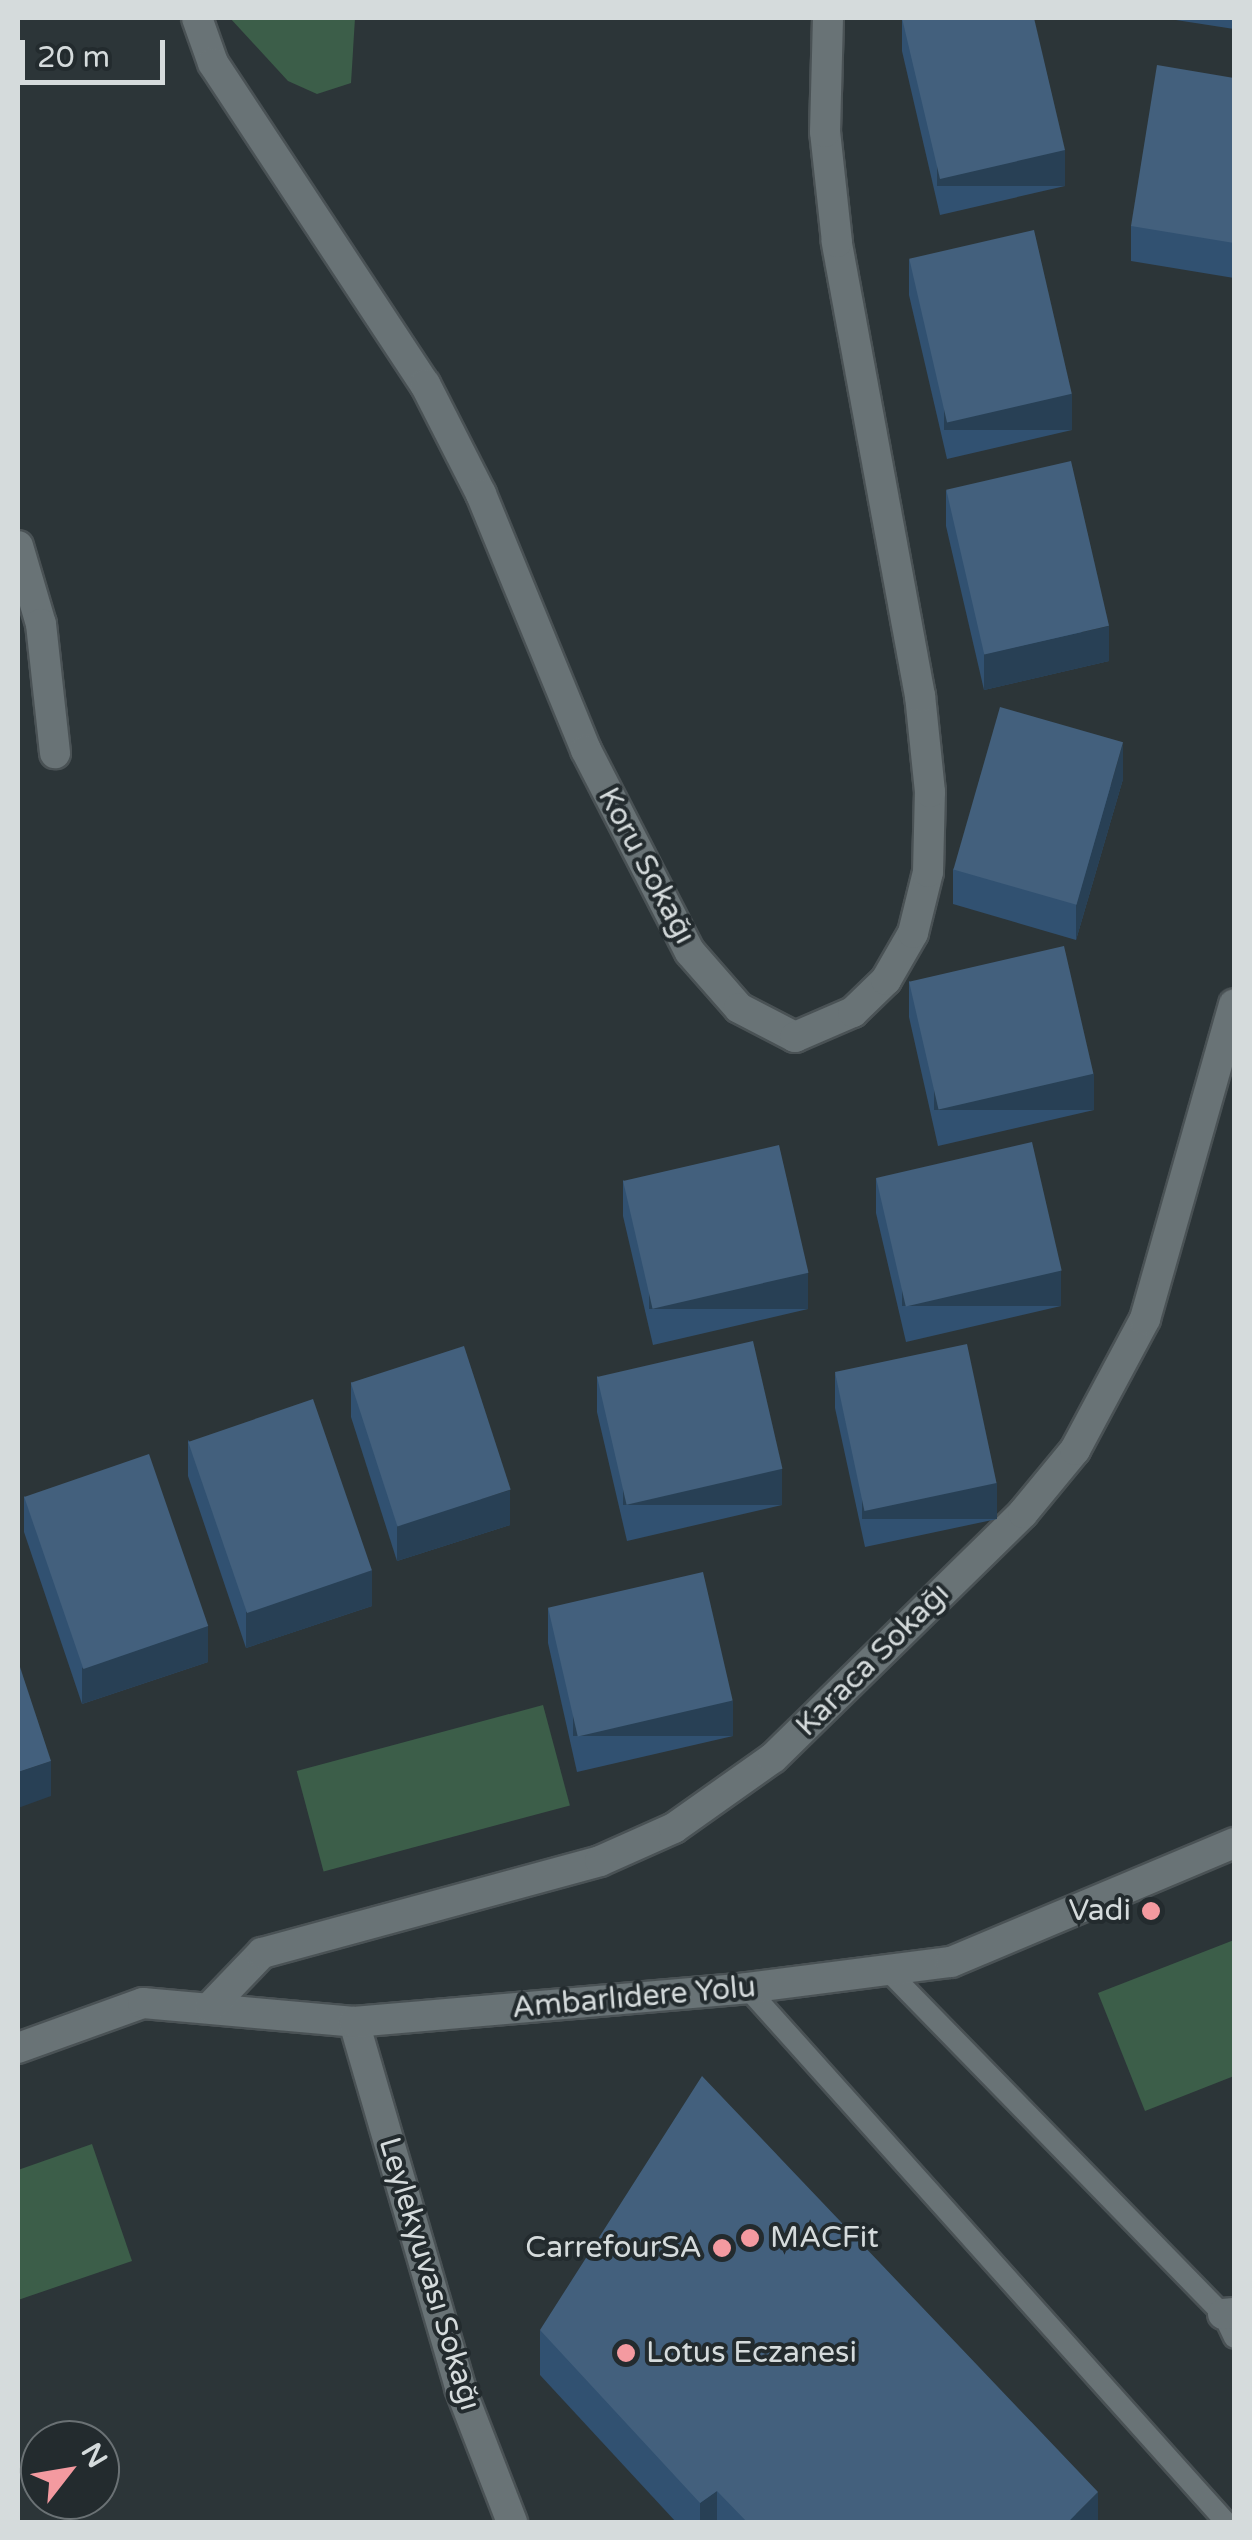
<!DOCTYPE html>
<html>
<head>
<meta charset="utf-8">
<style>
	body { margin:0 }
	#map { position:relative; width:1252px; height:2540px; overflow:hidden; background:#2c3538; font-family:"Varela Round",sans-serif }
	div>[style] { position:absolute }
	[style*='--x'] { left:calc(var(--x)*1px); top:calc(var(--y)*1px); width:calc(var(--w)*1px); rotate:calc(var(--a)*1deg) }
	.green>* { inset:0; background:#3c5e49; transform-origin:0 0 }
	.roads { filter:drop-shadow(2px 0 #4a5255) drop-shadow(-2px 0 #4a5255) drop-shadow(0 2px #4a5255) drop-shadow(0 -2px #4a5255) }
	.service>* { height:20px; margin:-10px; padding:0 10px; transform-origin:10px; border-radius:10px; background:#697376 }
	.minor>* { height:30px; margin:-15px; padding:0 15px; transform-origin:15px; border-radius:15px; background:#697376 }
	.tertiary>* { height:30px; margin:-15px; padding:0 15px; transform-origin:15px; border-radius:15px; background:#697376 }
	.wall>* { inset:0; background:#315171 }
	.shaded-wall>* { inset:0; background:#284055; transform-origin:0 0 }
	.building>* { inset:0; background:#43607d; transform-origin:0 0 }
	.dots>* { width:28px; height:28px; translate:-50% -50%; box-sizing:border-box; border:5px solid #232b2e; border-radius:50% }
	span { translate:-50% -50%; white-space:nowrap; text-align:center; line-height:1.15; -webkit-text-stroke:8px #232b2e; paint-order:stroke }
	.street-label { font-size:30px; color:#d5dbdc }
	.poi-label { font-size:30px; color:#d5dbdc }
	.right { translate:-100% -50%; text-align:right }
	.left { translate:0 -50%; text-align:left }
	.frame { position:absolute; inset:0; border:20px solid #d5dbdc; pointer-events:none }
	.north { position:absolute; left:20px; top:2420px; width:100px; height:100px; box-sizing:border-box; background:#232b2e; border:2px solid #6a7174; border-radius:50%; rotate:59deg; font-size:28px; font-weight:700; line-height:40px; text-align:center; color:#d5dbdc }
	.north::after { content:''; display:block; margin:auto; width:35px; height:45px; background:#f49aa0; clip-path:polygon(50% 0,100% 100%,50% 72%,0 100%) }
	.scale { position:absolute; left:20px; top:40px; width:145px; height:45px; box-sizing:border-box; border:5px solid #d5dbdc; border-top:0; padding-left:12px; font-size:30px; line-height:35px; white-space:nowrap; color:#d5dbdc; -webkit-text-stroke:8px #232b2e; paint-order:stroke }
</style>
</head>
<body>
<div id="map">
	<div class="green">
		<i style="clip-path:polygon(230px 18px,355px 18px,351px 83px,317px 94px,288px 81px)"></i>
		<i style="left:543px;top:1705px;width:104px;height:255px;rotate:75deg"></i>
		<i style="clip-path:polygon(1234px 1940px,1234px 2076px,1145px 2111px,1098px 1993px)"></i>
		<i style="clip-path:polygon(92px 2144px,132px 2261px,18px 2300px,18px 2170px)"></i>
	</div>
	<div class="roads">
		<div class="service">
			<i style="--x:887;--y:1970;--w:481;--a:45.7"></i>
			<i style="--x:1223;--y:2314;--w:26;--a:65"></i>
			<i style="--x:747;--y:1988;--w:717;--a:48.11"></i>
		</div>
		<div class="minor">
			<i style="--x:197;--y:18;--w:48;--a:70.4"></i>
			<i style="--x:213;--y:63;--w:385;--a:56.6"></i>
			<i style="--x:425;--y:384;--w:123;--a:63"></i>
			<i style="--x:481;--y:494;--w:277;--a:67.7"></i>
			<i style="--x:586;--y:750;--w:227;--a:62.8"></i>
			<i style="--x:690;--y:952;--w:74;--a:48.8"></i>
			<i style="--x:739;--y:1008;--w:63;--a:27.4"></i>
			<i style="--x:795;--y:1037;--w:63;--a:-23.3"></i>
			<i style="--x:853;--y:1012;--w:46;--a:-44.1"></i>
			<i style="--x:886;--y:980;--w:54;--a:-60.1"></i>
			<i style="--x:913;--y:933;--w:63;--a:-76.2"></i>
			<i style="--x:928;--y:872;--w:80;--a:-88.6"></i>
			<i style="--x:930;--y:792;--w:97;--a:-95.9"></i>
			<i style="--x:920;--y:696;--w:462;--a:-100.4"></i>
			<i style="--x:837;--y:242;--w:111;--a:-96.2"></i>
			<i style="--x:825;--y:132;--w:114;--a:-88.5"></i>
			<i style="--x:18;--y:546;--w:81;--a:73.6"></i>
			<i style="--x:41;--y:624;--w:130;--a:83.8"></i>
			<i style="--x:354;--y:2022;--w:381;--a:73.8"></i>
			<i style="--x:460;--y:2388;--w:144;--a:68.8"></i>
			<i style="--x:18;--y:2048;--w:133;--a:-19.8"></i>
			<i style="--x:143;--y:2003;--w:212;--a:5.1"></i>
			<i style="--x:354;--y:2022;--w:394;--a:-4.9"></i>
			<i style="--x:747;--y:1988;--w:206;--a:-7.3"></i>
			<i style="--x:951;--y:1962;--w:307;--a:-22.8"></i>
			<i style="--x:1223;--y:2314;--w:11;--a:-5"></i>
		</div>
		<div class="tertiary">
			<i style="--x:210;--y:2007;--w:75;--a:-46.1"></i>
			<i style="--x:262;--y:1953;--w:350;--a:-15.2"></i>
			<i style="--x:600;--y:1861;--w:81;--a:-24"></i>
			<i style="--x:674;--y:1828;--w:121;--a:-35.3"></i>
			<i style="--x:773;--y:1758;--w:350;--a:-44.4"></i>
			<i style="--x:1023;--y:1513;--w:82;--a:-50.5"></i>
			<i style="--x:1075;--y:1450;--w:149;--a:-61.9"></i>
			<i style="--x:1145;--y:1319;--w:327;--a:-74.2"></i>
		</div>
	</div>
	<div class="wall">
		<i style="clip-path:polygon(902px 18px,1065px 186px,940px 215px,902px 51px)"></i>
		<i style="clip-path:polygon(1163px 18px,1234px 18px,1234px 29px)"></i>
		<i style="clip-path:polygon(1234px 78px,1234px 278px,1131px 261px,1131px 226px)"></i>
		<i style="clip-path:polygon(909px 259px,1072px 430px,947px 459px,909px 295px)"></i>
		<i style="clip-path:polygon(946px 490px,1109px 661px,984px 690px,946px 526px)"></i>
		<i style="clip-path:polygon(1123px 779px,1076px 940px,953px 904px,953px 869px)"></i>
		<i style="clip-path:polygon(909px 981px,1094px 1110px,938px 1146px,909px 1017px)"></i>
		<i style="clip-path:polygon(876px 1178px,1061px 1306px,906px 1342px,876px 1213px)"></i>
		<i style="clip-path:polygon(623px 1180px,808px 1309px,653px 1345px,623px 1216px)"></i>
		<i style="clip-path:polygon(835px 1373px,997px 1519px,865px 1547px,835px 1408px)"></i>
		<i style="clip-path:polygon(597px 1376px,782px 1505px,627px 1541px,597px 1412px)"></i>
		<i style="clip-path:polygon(351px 1382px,510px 1525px,397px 1561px,351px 1417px)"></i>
		<i style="clip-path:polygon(188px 1440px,372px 1606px,246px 1648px,188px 1476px)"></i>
		<i style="clip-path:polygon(24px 1496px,208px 1662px,82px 1704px,24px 1532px)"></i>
		<i style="clip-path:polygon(548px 1608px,733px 1736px,577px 1772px,548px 1643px)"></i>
		<i style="clip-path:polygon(540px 2330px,1098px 2522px,676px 2522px,540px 2375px)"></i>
	</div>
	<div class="shaded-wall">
		<i style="left:1065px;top:150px;width:36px;height:128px;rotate:90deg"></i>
		<i style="left:1072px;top:394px;width:36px;height:128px;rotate:90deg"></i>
		<i style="clip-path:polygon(1109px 626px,1109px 661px,984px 690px,984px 654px)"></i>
		<i style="clip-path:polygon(1123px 743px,1123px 779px,1076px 940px,1076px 905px)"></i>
		<i style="left:1094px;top:1074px;width:36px;height:160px;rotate:90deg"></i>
		<i style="left:1061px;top:1271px;width:35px;height:159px;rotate:90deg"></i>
		<i style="left:808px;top:1273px;width:36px;height:159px;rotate:90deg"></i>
		<i style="left:782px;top:1469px;width:36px;height:159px;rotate:90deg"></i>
		<i style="left:997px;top:1483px;width:36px;height:135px;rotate:90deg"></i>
		<i style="clip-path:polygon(510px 1490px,510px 1525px,397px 1561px,397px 1525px)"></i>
		<i style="clip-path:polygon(372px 1570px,372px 1606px,246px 1648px,246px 1612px)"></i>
		<i style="clip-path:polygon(208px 1626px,208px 1662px,82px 1704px,82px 1668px)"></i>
		<i style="left:733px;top:1701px;width:35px;height:160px;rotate:90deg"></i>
		<i style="clip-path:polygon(51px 1761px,51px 1796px,18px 1808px,18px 1772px)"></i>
		<i style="clip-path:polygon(717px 2491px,717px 2522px,700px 2522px,700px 2503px)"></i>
		<i style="clip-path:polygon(1098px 2492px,1098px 2522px,1068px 2522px)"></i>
	</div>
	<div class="building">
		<i style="clip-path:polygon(902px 18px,1034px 18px,1065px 150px,940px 179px)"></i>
		<i style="clip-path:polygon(1157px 65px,1234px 78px,1234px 243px,1131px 226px)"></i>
		<i style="left:1034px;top:230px;width:168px;height:128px;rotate:77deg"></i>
		<i style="left:1071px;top:461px;width:169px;height:128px;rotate:77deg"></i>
		<i style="left:1000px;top:707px;width:128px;height:169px;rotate:16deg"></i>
		<i style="left:1064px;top:946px;width:131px;height:159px;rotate:77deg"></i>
		<i style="left:1032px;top:1142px;width:132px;height:160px;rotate:77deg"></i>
		<i style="left:779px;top:1145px;width:131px;height:160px;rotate:77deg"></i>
		<i style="left:753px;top:1341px;width:131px;height:160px;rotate:77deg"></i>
		<i style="left:967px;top:1344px;width:142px;height:135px;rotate:78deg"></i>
		<i style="left:464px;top:1346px;width:151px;height:119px;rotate:72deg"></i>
		<i style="left:313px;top:1399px;width:181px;height:132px;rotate:71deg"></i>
		<i style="left:149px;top:1454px;width:182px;height:132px;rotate:71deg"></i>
		<i style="left:703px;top:1572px;width:132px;height:159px;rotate:77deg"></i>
		<i style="clip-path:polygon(18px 1661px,51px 1761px,18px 1772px)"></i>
		<i style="clip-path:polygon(702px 2076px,1098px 2492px,1068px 2522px,747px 2522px,717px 2491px,700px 2503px,540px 2330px)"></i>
	</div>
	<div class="dots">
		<i style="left:1151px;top:1911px;background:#f49aa0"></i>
		<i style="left:750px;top:2238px;background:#f49aa0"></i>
		<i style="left:722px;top:2248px;background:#f49aa0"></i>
		<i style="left:626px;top:2353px;background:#f49aa0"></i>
	</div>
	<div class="street-label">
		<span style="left:646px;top:866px;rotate:62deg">Koru Sokağı</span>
		<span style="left:873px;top:1660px;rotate:-45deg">Karaca Sokağı</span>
		<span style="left:634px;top:1998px;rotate:-5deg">Ambarlıdere Yolu</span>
		<span style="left:429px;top:2274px;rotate:73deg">Leylekyuvası Sokağı</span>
	</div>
	<div class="poi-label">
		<span class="right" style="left:1131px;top:1911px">Vadi</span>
		<span class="left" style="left:770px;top:2238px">MACFit</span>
		<span class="right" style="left:702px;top:2248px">CarrefourSA</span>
		<span class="left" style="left:646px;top:2353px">Lotus Eczanesi</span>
	</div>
	<div class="frame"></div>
	<div class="north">N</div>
	<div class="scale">20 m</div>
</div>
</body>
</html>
